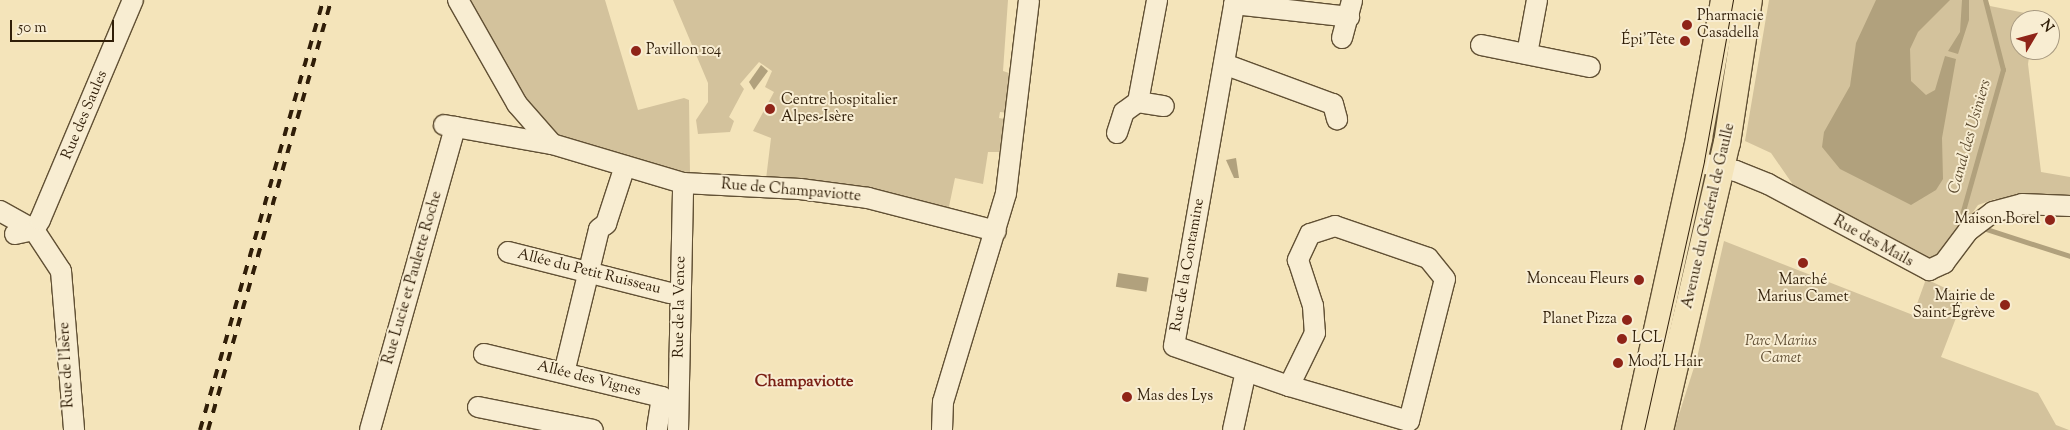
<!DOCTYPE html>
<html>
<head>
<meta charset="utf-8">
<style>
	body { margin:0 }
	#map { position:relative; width:2070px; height:430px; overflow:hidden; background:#f4e4ba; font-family:"Sorts Mill Goudy",serif }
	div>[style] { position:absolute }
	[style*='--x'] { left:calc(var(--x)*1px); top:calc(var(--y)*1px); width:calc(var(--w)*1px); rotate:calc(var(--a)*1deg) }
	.green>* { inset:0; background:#d3c29c }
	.water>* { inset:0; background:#b1a17d; transform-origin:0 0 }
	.stream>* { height:4.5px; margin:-2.25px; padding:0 2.25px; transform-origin:2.25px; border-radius:2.25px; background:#b1a17d }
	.roads { filter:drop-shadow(1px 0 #615034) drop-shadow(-1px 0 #615034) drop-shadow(0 1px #615034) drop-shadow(0 -1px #615034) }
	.minor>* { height:20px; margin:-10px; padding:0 10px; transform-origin:10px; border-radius:10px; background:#f8edd2 }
	.major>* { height:26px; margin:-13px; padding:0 13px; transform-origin:13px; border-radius:13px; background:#f4e4ba }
	.tram>* { height:1px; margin:-0.5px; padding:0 0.5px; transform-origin:0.5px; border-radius:0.5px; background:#301e08 }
	.rail>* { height:4px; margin-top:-2px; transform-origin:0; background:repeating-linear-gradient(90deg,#301e08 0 9px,transparent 0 18px) }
	.dots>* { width:14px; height:14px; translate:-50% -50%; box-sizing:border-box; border:2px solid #f8edd2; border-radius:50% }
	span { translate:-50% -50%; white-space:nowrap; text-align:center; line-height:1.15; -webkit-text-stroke:4px #f8edd2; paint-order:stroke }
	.poi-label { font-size:15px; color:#301e08 }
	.left { translate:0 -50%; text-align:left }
	.right { translate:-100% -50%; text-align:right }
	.street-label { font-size:15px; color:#301e08 }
	.park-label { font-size:15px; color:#614f34; font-style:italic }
	.water-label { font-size:16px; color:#5d4c31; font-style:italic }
	.neighbourhood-label { font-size:16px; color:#7a1f14; font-weight:700 }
	.north { position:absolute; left:2010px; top:10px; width:50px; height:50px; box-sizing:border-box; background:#f8edd2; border:1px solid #a89a81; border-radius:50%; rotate:53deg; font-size:14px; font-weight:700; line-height:20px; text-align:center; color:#301e08 }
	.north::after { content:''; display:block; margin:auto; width:18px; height:22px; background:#8f2418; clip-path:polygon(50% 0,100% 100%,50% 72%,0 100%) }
	.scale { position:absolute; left:10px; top:20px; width:104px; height:22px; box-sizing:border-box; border:2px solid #301e08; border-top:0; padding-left:6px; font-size:15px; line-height:18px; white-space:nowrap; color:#301e08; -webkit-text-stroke:4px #f8edd2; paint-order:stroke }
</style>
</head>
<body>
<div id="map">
	<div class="green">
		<i style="clip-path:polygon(471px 0,605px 0,638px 110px,684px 98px,689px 100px,690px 173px,557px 137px,541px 124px,467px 5px)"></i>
		<i style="clip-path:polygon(673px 0,1008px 0,1003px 71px,1015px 75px,1011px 113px,1000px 112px,999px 118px,1010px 120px,1007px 152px,988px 152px,983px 184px,955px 178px,947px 216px,766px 179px,771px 138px,753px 131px,774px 92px,765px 87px,772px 71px,759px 62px,740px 84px,744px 89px,729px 117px,734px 121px,730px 132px,698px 134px,696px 120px,708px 102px,708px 83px)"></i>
		<i style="clip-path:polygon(1769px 0,1987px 0,1990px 6px,2035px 15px,2035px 20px,2020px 20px,2020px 50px,2030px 50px,2028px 64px,2041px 172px,2070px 177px,2070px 200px,1995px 199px,1978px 205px,1940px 259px,1917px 255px,1798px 192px,1771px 153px,1745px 141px)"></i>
		<i style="clip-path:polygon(1724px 241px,1913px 315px,1926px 279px,1964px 297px,1941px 357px,2038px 393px,2056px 425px,2069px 430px,1674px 430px,1697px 358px)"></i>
	</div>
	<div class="water">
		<i style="clip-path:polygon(1876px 0,1950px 0,1918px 32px,1910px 49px,1911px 81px,1926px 95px,1935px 90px,1945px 56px,1956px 59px,1942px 138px,1943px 179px,1936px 190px,1911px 205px,1840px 169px,1822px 147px,1824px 132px,1850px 86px,1856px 43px)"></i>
		<i style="clip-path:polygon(1962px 0,1969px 0,1969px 20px,1958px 54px,1948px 51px,1960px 32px)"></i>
		<i style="clip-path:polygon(761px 65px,768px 71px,754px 90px,749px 82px)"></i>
		<i style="clip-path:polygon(1236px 158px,1239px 178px,1234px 178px,1226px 160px)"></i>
		<i style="left:1118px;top:273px;width:31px;height:14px;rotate:9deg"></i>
	</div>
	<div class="stream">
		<i style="--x:1964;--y:221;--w:4;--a:-135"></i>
		<i style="--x:1961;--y:218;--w:154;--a:-74.2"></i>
		<i style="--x:2003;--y:70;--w:72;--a:-104.4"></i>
		<i style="--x:1983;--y:228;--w:91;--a:17.8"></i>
	</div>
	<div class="roads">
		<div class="minor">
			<i style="--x:458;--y:0;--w:120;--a:60.4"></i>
			<i style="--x:517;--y:104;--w:53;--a:48.8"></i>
			<i style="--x:552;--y:144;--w:137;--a:16.6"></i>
			<i style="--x:683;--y:183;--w:117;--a:2.9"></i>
			<i style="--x:800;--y:189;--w:69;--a:7.5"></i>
			<i style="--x:868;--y:198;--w:132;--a:14.5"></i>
			<i style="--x:1235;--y:0;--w:351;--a:100"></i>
			<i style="--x:1174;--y:346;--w:122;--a:19.2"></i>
			<i style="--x:1289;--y:386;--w:125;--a:16.3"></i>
			<i style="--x:1409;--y:421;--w:146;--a:-75.8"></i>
			<i style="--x:1445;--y:279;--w:27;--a:-129"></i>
			<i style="--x:1428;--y:258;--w:98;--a:-161"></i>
			<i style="--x:1335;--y:226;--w:26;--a:162"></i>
			<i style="--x:1310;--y:234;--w:29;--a:115"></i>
			<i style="--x:1298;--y:260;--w:48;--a:71.9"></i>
			<i style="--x:1313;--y:306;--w:27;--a:86"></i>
			<i style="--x:1315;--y:333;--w:59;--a:116.1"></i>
			<i style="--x:1234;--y:4;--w:116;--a:6.4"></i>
			<i style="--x:1342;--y:38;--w:39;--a:-75"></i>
			<i style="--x:1481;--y:45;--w:111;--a:11.4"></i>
			<i style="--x:1527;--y:54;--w:55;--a:-79.5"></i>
			<i style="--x:1224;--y:64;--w:116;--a:20.2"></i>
			<i style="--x:1333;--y:104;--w:16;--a:75"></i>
			<i style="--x:1138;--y:102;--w:104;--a:-79.4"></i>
			<i style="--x:444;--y:125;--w:110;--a:10"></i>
			<i style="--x:1117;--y:133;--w:22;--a:-72"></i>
			<i style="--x:1124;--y:112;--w:17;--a:-36"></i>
			<i style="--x:1138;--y:102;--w:26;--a:9"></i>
			<i style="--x:1693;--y:161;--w:44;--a:13.1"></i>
			<i style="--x:1736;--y:171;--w:35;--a:22"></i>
			<i style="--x:1768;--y:184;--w:183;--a:28.1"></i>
			<i style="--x:1929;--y:270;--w:17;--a:-25"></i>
			<i style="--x:1944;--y:263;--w:40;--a:-53"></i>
			<i style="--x:1968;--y:231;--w:31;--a:-37"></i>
			<i style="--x:1993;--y:212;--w:30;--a:-15"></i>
			<i style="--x:2022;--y:204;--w:48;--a:2.4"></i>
			<i style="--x:0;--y:211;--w:39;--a:29"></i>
			<i style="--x:34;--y:230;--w:49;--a:56.6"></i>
			<i style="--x:61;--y:271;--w:160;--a:85.3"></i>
			<i style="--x:15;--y:234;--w:19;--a:-12"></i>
			<i style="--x:34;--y:230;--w:12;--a:-59"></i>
			<i style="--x:40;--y:220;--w:239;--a:-67.1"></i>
			<i style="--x:508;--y:252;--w:167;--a:14.2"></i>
			<i style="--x:484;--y:354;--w:183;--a:13.6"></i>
			<i style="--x:662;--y:397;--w:33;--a:99"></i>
			<i style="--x:564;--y:373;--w:148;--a:-76.3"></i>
			<i style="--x:599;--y:229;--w:9;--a:-36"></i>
			<i style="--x:606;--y:224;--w:61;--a:-71.9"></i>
			<i style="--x:478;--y:407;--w:117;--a:11.3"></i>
			<i style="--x:370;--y:430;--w:315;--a:-74.3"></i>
			<i style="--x:678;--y:430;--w:247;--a:-88.8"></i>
			<i style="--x:942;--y:430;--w:28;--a:-88"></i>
			<i style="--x:943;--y:402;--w:218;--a:-73.2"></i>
			<i style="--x:1006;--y:193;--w:194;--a:-83.2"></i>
			<i style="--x:1233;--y:430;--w:60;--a:-77.6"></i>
		</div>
		<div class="major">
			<i style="--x:1635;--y:430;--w:299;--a:-77.6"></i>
			<i style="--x:1699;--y:138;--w:140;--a:-79.7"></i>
			<i style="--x:1660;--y:430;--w:295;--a:-76.9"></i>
			<i style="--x:1727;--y:143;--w:145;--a:-81.3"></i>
		</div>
	</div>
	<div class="tram">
		<i style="--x:1644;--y:430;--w:276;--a:-77.4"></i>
		<i style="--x:1704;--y:161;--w:164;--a:-79.8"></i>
	</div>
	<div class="rail">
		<i style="--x:200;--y:430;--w:447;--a:-74"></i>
		<i style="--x:208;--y:430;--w:447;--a:-74"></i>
	</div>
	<div class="dots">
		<i style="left:1687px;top:25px;background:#8f2418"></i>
		<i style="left:1685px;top:41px;background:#8f2418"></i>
		<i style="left:636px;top:51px;background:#8f2418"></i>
		<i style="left:770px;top:109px;background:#8f2418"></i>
		<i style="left:2050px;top:220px;background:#8f2418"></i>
		<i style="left:1803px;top:263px;background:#8f2418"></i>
		<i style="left:1639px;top:280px;background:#8f2418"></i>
		<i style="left:2005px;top:305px;background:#8f2418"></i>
		<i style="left:1627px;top:320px;background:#8f2418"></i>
		<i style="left:1622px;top:339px;background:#8f2418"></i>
		<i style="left:1618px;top:363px;background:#8f2418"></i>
		<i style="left:1127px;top:397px;background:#8f2418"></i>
	</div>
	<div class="poi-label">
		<span class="left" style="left:1697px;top:25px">Pharmacie<br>Casadella</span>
		<span class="right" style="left:1675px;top:41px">Épi’Tête</span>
		<span class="left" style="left:646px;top:51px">Pavillon 104</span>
		<span class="left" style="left:781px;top:109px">Centre hospitalier<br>Alpes-Isère</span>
		<span class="right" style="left:2040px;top:220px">Maison Borel</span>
		<span class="right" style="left:1629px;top:280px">Monceau Fleurs</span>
		<span style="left:1803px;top:289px">Marché<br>Marius Camet</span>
		<span class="right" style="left:1995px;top:305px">Mairie de<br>Saint-Égrève</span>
		<span class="right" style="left:1617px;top:320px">Planet Pizza</span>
		<span class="left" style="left:1632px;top:339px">LCL</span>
		<span class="left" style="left:1628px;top:363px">Mod'L Hair</span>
		<span class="left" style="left:1137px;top:397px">Mas des Lys</span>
	</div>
	<div class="street-label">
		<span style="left:85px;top:115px;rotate:-67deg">Rue des Saules</span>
		<span style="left:791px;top:191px;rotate:5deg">Rue de Champaviotte</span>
		<span style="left:1709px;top:216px;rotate:-77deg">Avenue du Général de Gaulle</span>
		<span style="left:1873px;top:242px;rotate:29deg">Rue des Mails</span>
		<span style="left:1188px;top:265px;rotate:-80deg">Rue de la Contamine</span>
		<span style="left:589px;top:272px;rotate:14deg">Allée du Petit Ruisseau</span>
		<span style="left:413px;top:278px;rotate:-74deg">Rue Lucie et Paulette Roche</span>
		<span style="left:680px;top:307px;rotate:-89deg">Rue de la Vence</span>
		<span style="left:67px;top:365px;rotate:-93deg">Rue de l'Isère</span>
		<span style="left:589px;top:379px;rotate:14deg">Allée des Vignes</span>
	</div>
	<div class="park-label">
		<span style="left:1781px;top:350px">Parc Marius<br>Camet</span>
	</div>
	<div class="water-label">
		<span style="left:1971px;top:137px;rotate:-74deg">Canal des Usiniers</span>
	</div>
	<div class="neighbourhood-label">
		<span style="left:804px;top:383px">Champaviotte</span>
	</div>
	<div class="north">N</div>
	<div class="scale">50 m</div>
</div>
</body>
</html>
